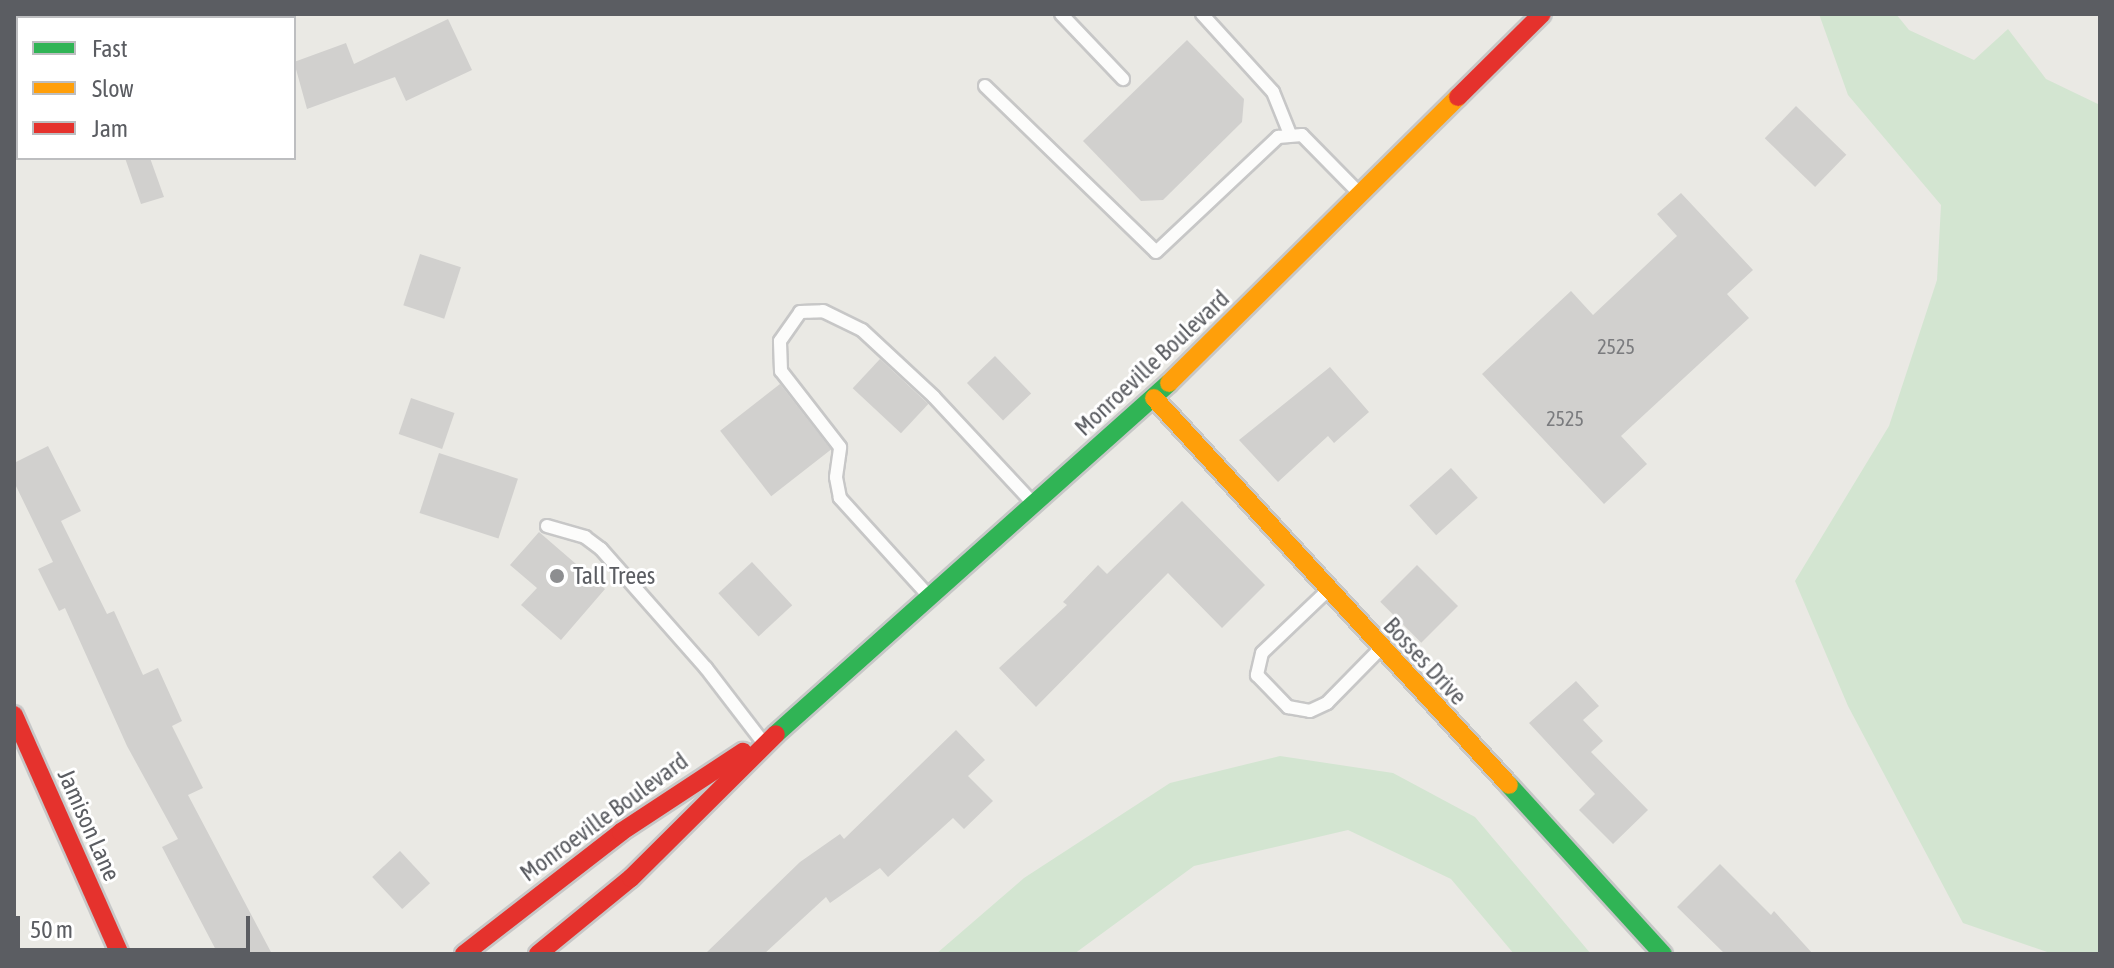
<!DOCTYPE html>
<html>
<head>
<meta charset="utf-8">
<style>
	body { margin:0 }
	#map { position:relative; width:2114px; height:968px; overflow:hidden; background:#eae9e4; font-family:"Asap Condensed",sans-serif }
	div>[style] { position:absolute }
	[style*='--x'] { left:calc(var(--x)*1px); top:calc(var(--y)*1px); width:calc(var(--w)*1px); rotate:calc(var(--a)*1deg) }
	.green>* { inset:0; background:#d3e5d1 }
	.building>* { inset:0; background:#d1d0ce; transform-origin:0 0 }
	.roads { filter:drop-shadow(2px 0 #c7c7c7) drop-shadow(-2px 0 #c7c7c7) drop-shadow(0 2px #c7c7c7) drop-shadow(0 -2px #c7c7c7) }
	.lane>* { height:12px; margin:-6px; padding:0 6px; transform-origin:6px; border-radius:6px; background:#fcfcfb }
	.street>* { height:26px; margin:-13px; padding:0 13px; transform-origin:13px; border-radius:13px; background:#fcfcfb }
	.fast>* { height:18px; margin:-9px; padding:0 9px; transform-origin:9px; border-radius:9px; background:#30b455 }
	.slow>* { height:18px; margin:-9px; padding:0 9px; transform-origin:9px; border-radius:9px; background:#ff9f0a }
	.jam>* { height:18px; margin:-9px; padding:0 9px; transform-origin:9px; border-radius:9px; background:#e5322d }
	.dots>* { width:22px; height:22px; translate:-50% -50%; box-sizing:border-box; border:4px solid #fff; border-radius:50% }
	span { translate:-50% -50%; white-space:nowrap; text-align:center; line-height:1.15; -webkit-text-stroke:6px #fff; paint-order:stroke }
	.number-label { font-size:20px; color:#7a7b7e }
	.number-label span { -webkit-text-stroke-width:0 }
	.street-label { font-size:24px; color:#5b5d62 }
	.poi-label { font-size:24px; color:#5b5d62 }
	.left { translate:0 -50%; text-align:left }
	.frame { position:absolute; inset:0; border:16px solid #5b5d62; pointer-events:none }
	.legend { position:absolute; left:16px; top:16px; width:280px; height:144px; box-sizing:border-box; background:#fff; border:2px solid #bdbec0; margin:0; padding:10px 14px; list-style:none; font-size:24px; color:#5b5d62 }
	.legend li { display:flex; align-items:center; gap:16px; height:40px }
	.legend b { width:40px; border:2px solid #bdbec0 }
	.scale { position:absolute; left:16px; top:916px; width:234px; height:36px; box-sizing:border-box; border:4px solid #5b5d62; border-top:0; padding-left:10px; font-size:24px; line-height:28px; white-space:nowrap; color:#5b5d62; -webkit-text-stroke:6px #fff; paint-order:stroke }
</style>
</head>
<body>
<div id="map">
	<div class="green">
		<i style="clip-path:polygon(1819px 14px,1896px 14px,1909px 30px,1974px 60px,2008px 29px,2046px 79px,2100px 105px,2100px 954px,2053px 954px,1963px 923px,1848px 706px,1795px 581px,1889px 426px,1937px 280px,1941px 205px,1848px 95px)"></i>
		<i style="clip-path:polygon(1280px 756px,1393px 773px,1475px 817px,1591px 954px,1514px 954px,1451px 879px,1348px 830px,1194px 866px,1074px 954px,936px 954px,1024px 878px,1170px 783px)"></i>
	</div>
	<div class="building">
		<i style="clip-path:polygon(448px 19px,472px 70px,406px 101px,395px 77px,307px 109px,294px 62px,346px 43px,354px 64px)"></i>
		<i style="clip-path:polygon(1187px 40px,1244px 99px,1242px 122px,1163px 200px,1141px 201px,1083px 141px)"></i>
		<i style="left:1796px;top:106px;width:70px;height:45px;rotate:44deg"></i>
		<i style="clip-path:polygon(125px 158px,150px 158px,164px 197px,141px 204px)"></i>
		<i style="clip-path:polygon(1681px 193px,1753px 270px,1727px 294px,1749px 318px,1621px 436px,1647px 464px,1604px 504px,1482px 374px,1571px 291px,1593px 315px,1677px 236px,1657px 214px)"></i>
		<i style="left:420px;top:254px;width:43px;height:54px;rotate:18deg"></i>
		<i style="left:995px;top:356px;width:52px;height:39px;rotate:46deg"></i>
		<i style="left:880px;top:359px;width:66px;height:40px;rotate:43deg"></i>
		<i style="clip-path:polygon(1330px 367px,1369px 412px,1334px 443px,1328px 436px,1278px 482px,1239px 440px)"></i>
		<i style="left:780px;top:384px;width:83px;height:76px;rotate:52deg"></i>
		<i style="left:411px;top:398px;width:46px;height:38px;rotate:19deg"></i>
		<i style="clip-path:polygon(48px 446px,81px 511px,61px 521px,107px 614px,114px 611px,143px 675px,158px 668px,182px 721px,172px 726px,203px 788px,188px 795px,272px 954px,218px 954px,162px 847px,178px 839px,127px 746px,65px 608px,59px 611px,38px 569px,53px 562px,14px 482px,14px 463px)"></i>
		<i style="left:439px;top:453px;width:83px;height:63px;rotate:18deg"></i>
		<i style="left:1451px;top:468px;width:40px;height:56px;rotate:48deg"></i>
		<i style="clip-path:polygon(1182px 501px,1265px 585px,1222px 628px,1168px 573px,1036px 707px,999px 668px,1067px 605px,1063px 602px,1098px 565px,1107px 574px)"></i>
		<i style="clip-path:polygon(539px 532px,605px 589px,561px 640px,521px 605px,537px 588px,510px 565px)"></i>
		<i style="left:752px;top:562px;width:59px;height:46px;rotate:47deg"></i>
		<i style="left:1417px;top:565px;width:58px;height:52px;rotate:45deg"></i>
		<i style="clip-path:polygon(1576px 681px,1599px 706px,1583px 720px,1603px 741px,1591px 752px,1648px 810px,1613px 844px,1579px 810px,1595px 794px,1529px 723px)"></i>
		<i style="clip-path:polygon(956px 730px,985px 760px,968px 776px,993px 801px,964px 829px,953px 818px,888px 877px,880px 868px,830px 903px,826px 897px,764px 954px,705px 954px,800px 862px,840px 834px,844px 839px)"></i>
		<i style="left:400px;top:851px;width:44px;height:38px;rotate:47deg"></i>
		<i style="clip-path:polygon(1720px 864px,1771px 915px,1774px 911px,1813px 954px,1725px 954px,1677px 907px)"></i>
	</div>
	<div class="roads">
		<div class="lane">
			<i style="--x:1061;--y:14;--w:90;--a:46.4"></i>
			<i style="--x:1202;--y:14;--w:105;--a:47.7"></i>
			<i style="--x:1273;--y:92;--w:45;--a:68"></i>
			<i style="--x:985;--y:86;--w:238;--a:44.1"></i>
			<i style="--x:1156;--y:252;--w:168;--a:-43.3"></i>
			<i style="--x:1278;--y:137;--w:24;--a:-5"></i>
			<i style="--x:1302;--y:135;--w:80;--a:45.5"></i>
			<i style="--x:547;--y:526;--w:40;--a:16"></i>
			<i style="--x:585;--y:537;--w:20;--a:37"></i>
			<i style="--x:601;--y:549;--w:159;--a:48.6"></i>
			<i style="--x:706;--y:668;--w:92;--a:52.5"></i>
			<i style="--x:1326;--y:592;--w:88;--a:136.4"></i>
			<i style="--x:1262;--y:653;--w:23;--a:103"></i>
			<i style="--x:1257;--y:675;--w:45;--a:45.9"></i>
			<i style="--x:1288;--y:707;--w:22;--a:10"></i>
			<i style="--x:1310;--y:711;--w:19;--a:-25"></i>
			<i style="--x:1327;--y:703;--w:76;--a:-45.5"></i>
			<i style="--x:927;--y:594;--w:130;--a:-132.2"></i>
			<i style="--x:840;--y:498;--w:21;--a:-101"></i>
			<i style="--x:836;--y:477;--w:30;--a:-82"></i>
			<i style="--x:840;--y:447;--w:96;--a:-127.8"></i>
			<i style="--x:781;--y:371;--w:30;--a:-92"></i>
			<i style="--x:780;--y:341;--w:35;--a:-55"></i>
			<i style="--x:800;--y:312;--w:23;--a:-2"></i>
			<i style="--x:823;--y:311;--w:43;--a:26"></i>
			<i style="--x:862;--y:330;--w:98;--a:42.9"></i>
			<i style="--x:934;--y:397;--w:144;--a:47"></i>
		</div>
		<div class="street">
			<i style="--x:132;--y:18;--w:15;--a:-16"></i>
			<i style="--x:14;--y:43;--w:4;--a:-14"></i>
		</div>
		<div class="fast">
			<i style="--x:776;--y:734;--w:527;--a:-41.77"></i>
			<i style="--x:1509;--y:785;--w:229;--a:47.7"></i>
		</div>
		<div class="slow">
			<i style="--x:1169;--y:383;--w:407;--a:-44.7"></i>
			<i style="--x:1154;--y:398;--w:525;--a:47.47"></i>
		</div>
		<div class="jam">
			<i style="--x:1458;--y:97;--w:118;--a:-44.7"></i>
			<i style="--x:14;--y:715;--w:261;--a:66.1"></i>
			<i style="--x:464;--y:954;--w:199;--a:-37.8"></i>
			<i style="--x:621;--y:832;--w:146;--a:-33.3"></i>
			<i style="--x:538;--y:954;--w:120;--a:-39.3"></i>
			<i style="--x:631;--y:878;--w:204;--a:-44.8"></i>
		</div>
	</div>
	<div class="dots">
		<i style="left:557px;top:576px;background:#8d8e90"></i>
	</div>
	<div class="number-label">
		<span style="left:1616px;top:346px">2525</span>
		<span style="left:1565px;top:418px">2525</span>
	</div>
	<div class="street-label">
		<span style="left:1152px;top:363px;rotate:-43deg">Monroeville Boulevard</span>
		<span style="left:1425px;top:661px;rotate:47deg">Bosses Drive</span>
		<span style="left:604px;top:817px;rotate:-36deg">Monroeville Boulevard</span>
		<span style="left:89px;top:825px;rotate:66deg">Jamison Lane</span>
	</div>
	<div class="poi-label">
		<span class="left" style="left:573px;top:576px">Tall Trees</span>
	</div>
	<div class="frame"></div>
	<ul class="legend">
	<li><b style="height:10px;background:#30b455"></b>Fast</li>
	<li><b style="height:10px;background:#ff9f0a"></b>Slow</li>
	<li><b style="height:10px;background:#e5322d"></b>Jam</li>
	</ul>
	<div class="scale">50 m</div>
</div>
</body>
</html>
